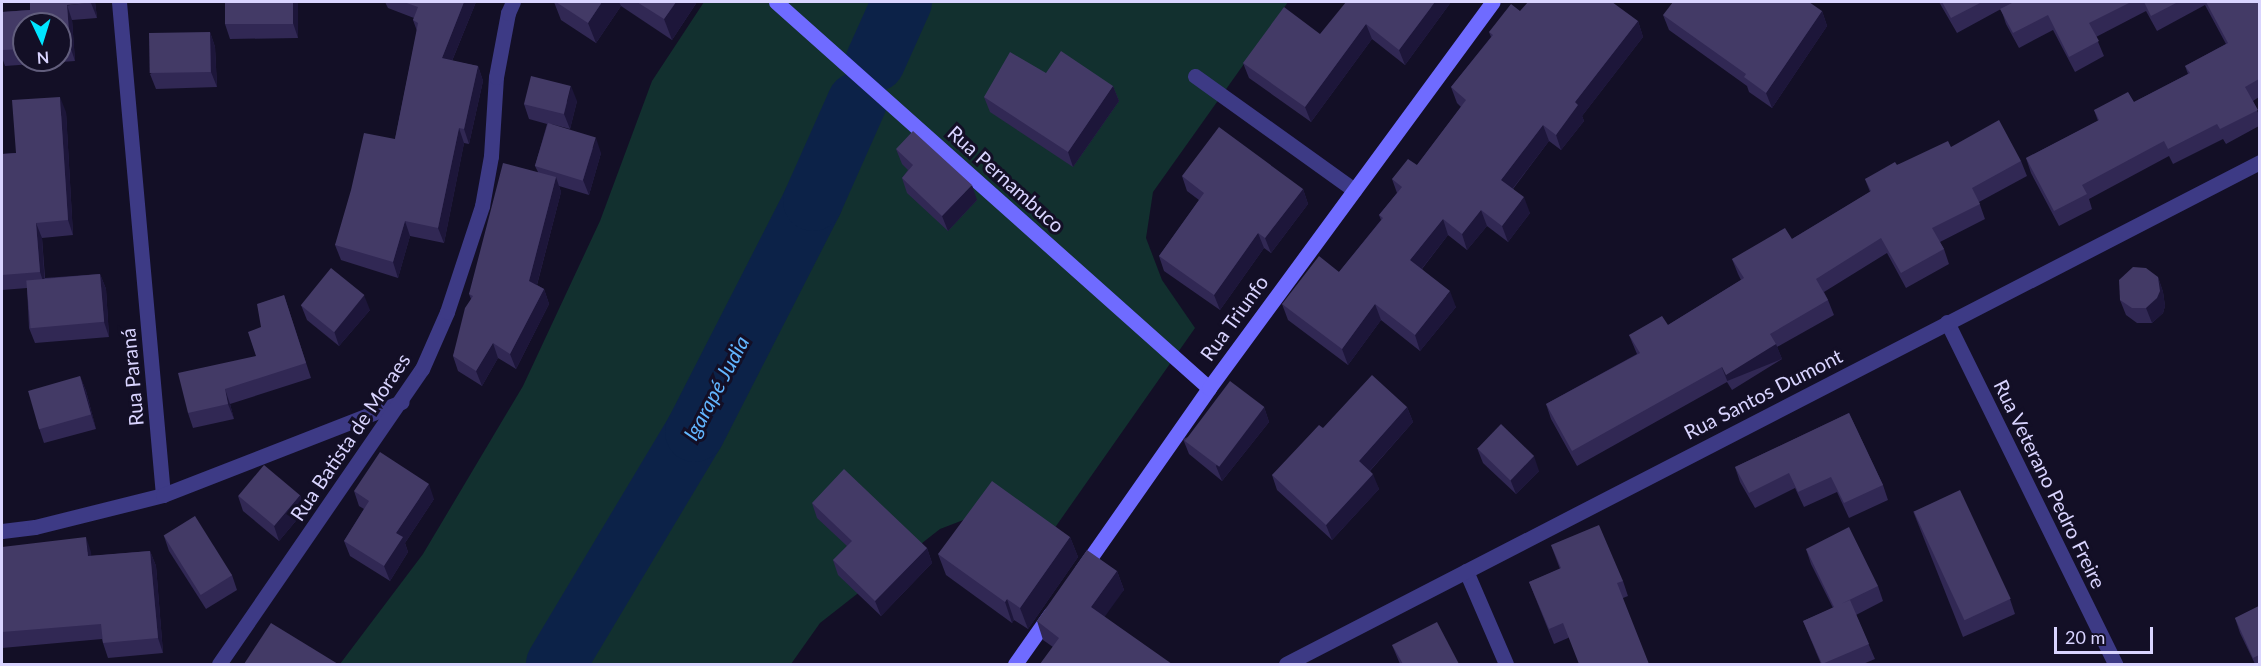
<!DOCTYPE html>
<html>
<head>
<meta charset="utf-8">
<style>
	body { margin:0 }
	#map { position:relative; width:2261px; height:666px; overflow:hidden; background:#130f26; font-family:Lato,sans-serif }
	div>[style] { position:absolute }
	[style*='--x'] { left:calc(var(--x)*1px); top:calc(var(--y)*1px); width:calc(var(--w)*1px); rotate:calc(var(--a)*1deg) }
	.green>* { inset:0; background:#12302f }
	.river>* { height:60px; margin:-30px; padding:0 30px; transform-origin:30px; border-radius:30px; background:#0c2248 }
	.lane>* { height:15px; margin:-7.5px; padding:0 7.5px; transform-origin:7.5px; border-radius:7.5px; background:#3d3a85 }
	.street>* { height:15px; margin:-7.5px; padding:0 7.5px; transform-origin:7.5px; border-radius:7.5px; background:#3d3a85 }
	.secondary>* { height:15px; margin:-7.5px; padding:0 7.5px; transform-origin:7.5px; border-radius:7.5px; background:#6f6bff }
	.wall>* { inset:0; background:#312854 }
	.shaded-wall>* { inset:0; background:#1d163a; transform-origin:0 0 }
	.building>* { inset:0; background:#433a66; transform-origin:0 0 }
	span { translate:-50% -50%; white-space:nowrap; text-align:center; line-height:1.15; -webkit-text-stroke:6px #130f26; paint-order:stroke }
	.street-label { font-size:20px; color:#d9d4ff }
	.water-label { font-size:21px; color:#62b6ff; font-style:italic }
	.frame { position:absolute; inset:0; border:3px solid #d9d4ff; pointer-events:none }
	.north { position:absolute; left:12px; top:12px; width:60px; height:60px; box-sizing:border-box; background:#130f26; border:2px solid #625e7d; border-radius:50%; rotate:176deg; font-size:16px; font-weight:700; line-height:24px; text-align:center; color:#d9d4ff }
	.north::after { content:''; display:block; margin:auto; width:21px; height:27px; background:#00e5ff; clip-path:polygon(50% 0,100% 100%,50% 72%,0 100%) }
	.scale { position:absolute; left:2054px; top:627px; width:99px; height:27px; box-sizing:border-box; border:3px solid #d9d4ff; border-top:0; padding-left:8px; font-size:18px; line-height:21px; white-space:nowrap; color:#d9d4ff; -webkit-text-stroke:4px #130f26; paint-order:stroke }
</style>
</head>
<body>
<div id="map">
	<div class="green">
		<i style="clip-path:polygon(704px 2px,1288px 2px,1153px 192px,1146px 238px,1162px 280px,1195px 328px,1054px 529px,966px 519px,940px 529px,820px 623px,791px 664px,340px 664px,423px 554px,523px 386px,600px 221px,652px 81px)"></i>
	</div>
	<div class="river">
		<i style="--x:875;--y:62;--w:66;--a:-65.8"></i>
		<i style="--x:556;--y:664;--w:270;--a:-59.1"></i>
		<i style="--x:695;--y:432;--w:259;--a:-62.9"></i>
		<i style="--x:813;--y:201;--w:108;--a:-66"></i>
	</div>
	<div class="lane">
		<i style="--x:1195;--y:76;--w:196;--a:35.6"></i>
	</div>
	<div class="street">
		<i style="--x:119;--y:2;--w:495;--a:84.9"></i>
		<i style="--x:1947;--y:322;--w:381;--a:63.8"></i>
		<i style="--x:2;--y:531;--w:33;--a:-7"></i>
		<i style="--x:35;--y:527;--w:132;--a:-14"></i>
		<i style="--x:163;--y:495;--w:256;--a:-21.3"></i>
		<i style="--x:1466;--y:571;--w:101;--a:66.7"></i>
		<i style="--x:219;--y:664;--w:358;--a:-55.5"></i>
		<i style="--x:422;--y:369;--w:62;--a:-66.3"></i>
		<i style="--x:447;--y:312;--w:112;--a:-71.7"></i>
		<i style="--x:482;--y:206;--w:51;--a:-79.8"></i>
		<i style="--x:491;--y:156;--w:79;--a:-86.4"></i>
		<i style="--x:496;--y:77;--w:65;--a:-79.4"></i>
		<i style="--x:508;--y:13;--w:12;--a:-66"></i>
		<i style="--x:1286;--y:664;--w:1096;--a:-27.27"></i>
	</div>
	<div class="secondary">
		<i style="--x:776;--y:2;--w:580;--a:41.72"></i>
		<i style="--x:1081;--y:571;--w:223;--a:-55"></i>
		<i style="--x:1209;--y:388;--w:479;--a:-53.7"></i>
		<i style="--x:1015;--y:664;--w:62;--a:-54.8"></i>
	</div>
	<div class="wall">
		<i style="clip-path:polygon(evenodd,95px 2px,97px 18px,72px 20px,75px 61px,5px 66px,2px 57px,2px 12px,30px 10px,95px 2px,24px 24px,60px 24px,60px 60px,24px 60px,24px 24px)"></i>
		<i style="clip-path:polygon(298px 2px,298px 38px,230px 39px,225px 24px)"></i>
		<i style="clip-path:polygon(385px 2px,476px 2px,452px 61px,478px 66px,483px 81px,469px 144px,464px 143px,444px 243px,410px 236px,398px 278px,341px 260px,335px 245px,395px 139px,417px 31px,413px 20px,414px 18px,388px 8px)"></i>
		<i style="clip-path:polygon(554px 2px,697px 2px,672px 40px,621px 6px,596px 43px,561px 20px)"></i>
		<i style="clip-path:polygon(1451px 2px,1405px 65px,1372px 39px,1311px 122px,1249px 78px,1243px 63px,1320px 34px)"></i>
		<i style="clip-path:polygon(1939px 2px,2259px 2px,2259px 97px,2253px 101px,2259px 115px,2259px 126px,2226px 144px,2223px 139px,2173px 164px,2169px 156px,2089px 199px,2092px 209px,2059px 226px,2031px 173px,2026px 158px,2098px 121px,2094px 110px,2134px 102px,2188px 74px,2185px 66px,2226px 44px,2205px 5px,2157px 31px,2146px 11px,2096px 37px,2104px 56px,2075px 72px,2053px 30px,2019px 48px,2006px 24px,2001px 9px,1957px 33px)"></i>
		<i style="clip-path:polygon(1520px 11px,1638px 21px,1643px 37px,1582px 116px,1584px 121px,1561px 150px,1549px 141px,1513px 189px,1530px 213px,1508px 242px,1487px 226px,1467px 250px,1448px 235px,1422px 269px,1456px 307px,1420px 351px,1381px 320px,1348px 365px,1288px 320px,1282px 304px,1339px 272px,1381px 220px,1379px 215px,1397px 193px,1392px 179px,1417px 165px,1461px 107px,1457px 103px,1451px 87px,1491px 37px,1489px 32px)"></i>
		<i style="clip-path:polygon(1822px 11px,1827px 26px,1772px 108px,1749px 92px,1747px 86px,1669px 30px,1663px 15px)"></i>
		<i style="clip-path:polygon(210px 32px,215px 47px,217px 87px,156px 89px,150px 74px)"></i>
		<i style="clip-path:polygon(1046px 73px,1113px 86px,1119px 101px,1073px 167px,990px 112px,984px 97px)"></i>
		<i style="clip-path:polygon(577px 101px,570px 129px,551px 124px,601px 153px,589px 195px,559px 186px,561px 192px,537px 285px,544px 289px,549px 304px,516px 369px,498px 358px,482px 386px,458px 371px,453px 356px,471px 299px,469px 294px,538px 172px,535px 166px,547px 124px,529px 119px,524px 104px)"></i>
		<i style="clip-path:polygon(66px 112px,73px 235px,42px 238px,45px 278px,100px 274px,106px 289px,109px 337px,35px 343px,29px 328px,27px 288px,2px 290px,2px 154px,16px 153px)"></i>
		<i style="clip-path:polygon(1951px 147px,2021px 161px,2027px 176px,1979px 202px,1985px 219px,1940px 242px,1944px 249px,1949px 264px,1906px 288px,1887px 253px,1824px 292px,1828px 300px,1834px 315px,1777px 347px,1782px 359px,1732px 390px,1727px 382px,1577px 466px,1551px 419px,1546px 404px,1637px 354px,1629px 335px,1668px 325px,1741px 280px,1738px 274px,1732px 259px,1792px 239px,1870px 192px,1865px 179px,1897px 165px)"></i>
		<i style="clip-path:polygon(896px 149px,977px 200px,948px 231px,907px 193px,902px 178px,908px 170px,902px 164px)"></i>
		<i style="clip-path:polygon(1182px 176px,1303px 189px,1308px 204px,1271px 253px,1264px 248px,1220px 310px,1164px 271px,1159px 256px,1199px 200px,1187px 191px)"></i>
		<i style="clip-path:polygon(2158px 277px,2163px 292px,2165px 306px,2163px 313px,2152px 323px,2137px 323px,2126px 315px,2120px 300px)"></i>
		<i style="clip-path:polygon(284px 295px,311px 378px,230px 404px,234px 419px,193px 428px,188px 413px,256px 356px,261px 327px)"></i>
		<i style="clip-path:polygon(301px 305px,370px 310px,339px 346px,307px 320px)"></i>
		<i style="clip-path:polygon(80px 376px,86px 391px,96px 429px,44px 443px,39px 428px)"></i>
		<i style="clip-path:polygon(1264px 407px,1269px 422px,1222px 481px,1189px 454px,1183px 439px)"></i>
		<i style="clip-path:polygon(1407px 407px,1413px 422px,1370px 471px,1379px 489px,1332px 540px,1277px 490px,1272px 475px,1323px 428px)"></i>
		<i style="clip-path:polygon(1849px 413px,1883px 485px,1888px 500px,1849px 518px,1837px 492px,1804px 507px,1795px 488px,1755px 508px,1740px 482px,1735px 467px)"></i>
		<i style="clip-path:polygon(1477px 448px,1539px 471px,1516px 494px,1483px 463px)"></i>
		<i style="clip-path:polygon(354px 491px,434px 499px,405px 543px,408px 552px,390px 581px,350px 556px,344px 541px,364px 509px,359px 506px)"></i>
		<i style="clip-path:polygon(300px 495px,305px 510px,279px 541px,243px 511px,238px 496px)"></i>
		<i style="clip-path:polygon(812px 503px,927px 548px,932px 563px,881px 616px,838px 575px,833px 560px,847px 546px,817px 518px)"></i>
		<i style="clip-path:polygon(1913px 511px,2010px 599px,2015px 614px,1963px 637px)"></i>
		<i style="clip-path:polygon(164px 536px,232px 575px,237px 590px,206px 609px,169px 551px)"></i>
		<i style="clip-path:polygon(1070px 537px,1078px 557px,1028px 629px,1014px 620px,1012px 623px,946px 575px,938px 554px)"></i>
		<i style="clip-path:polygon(1551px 545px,1623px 581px,1628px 596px,1623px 598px,1568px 638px,1554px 644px,1529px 582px,1560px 569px)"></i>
		<i style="clip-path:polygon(2px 547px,91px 552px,91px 556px,150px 551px,156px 566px,163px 653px,108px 658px,103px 643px,102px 639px,2px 648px)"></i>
		<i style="clip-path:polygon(1806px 549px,1878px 586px,1883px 601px,1856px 615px,1875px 659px,1863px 664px,1821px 664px,1803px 621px,1833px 608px,1811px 564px)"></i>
		<i style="clip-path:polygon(1117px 571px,1124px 590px,1053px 647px,1043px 640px,1037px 621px)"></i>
		<i style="clip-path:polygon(2259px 606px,2259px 664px,2255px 664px,2240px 633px,2235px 618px)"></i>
		<i style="clip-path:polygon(1392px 645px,1459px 664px,1400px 664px)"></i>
	</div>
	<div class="shaded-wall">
		<i style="clip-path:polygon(91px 2px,95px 2px,97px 18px,91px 3px)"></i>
		<i style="clip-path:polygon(293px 2px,298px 2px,298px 38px,293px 23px)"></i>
		<i style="clip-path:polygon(464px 2px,476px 2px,447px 73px,442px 58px)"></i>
		<i style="clip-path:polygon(602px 2px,619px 2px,621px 6px,596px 43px,588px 23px)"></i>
		<i style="clip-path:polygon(676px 2px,697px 2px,672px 40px,664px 19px)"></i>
		<i style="clip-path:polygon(1435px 2px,1451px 2px,1405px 65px,1399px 50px)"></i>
		<i style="clip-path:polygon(67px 5px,72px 20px,75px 61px,70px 46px)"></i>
		<i style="clip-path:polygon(1822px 11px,1827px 26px,1772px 108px,1766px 93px)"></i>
		<i style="clip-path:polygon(1638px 21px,1643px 37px,1582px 116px,1584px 121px,1561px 150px,1556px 135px,1575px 102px)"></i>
		<i style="clip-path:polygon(1366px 24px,1372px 39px,1311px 122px,1305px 107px)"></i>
		<i style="clip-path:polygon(210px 32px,215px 47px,217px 87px,211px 72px)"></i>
		<i style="clip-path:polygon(478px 66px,483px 81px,469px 144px,464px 129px)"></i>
		<i style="clip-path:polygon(571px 86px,577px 101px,570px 129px,564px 114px)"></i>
		<i style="clip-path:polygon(1113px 86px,1119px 101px,1073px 167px,1068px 152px)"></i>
		<i style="clip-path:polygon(60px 97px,66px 112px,73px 235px,68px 220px)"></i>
		<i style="clip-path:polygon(1543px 125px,1549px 141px,1507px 196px,1501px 180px)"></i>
		<i style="clip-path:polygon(459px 128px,464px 143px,444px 243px,438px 228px)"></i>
		<i style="clip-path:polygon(596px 138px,601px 153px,589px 195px,583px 180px)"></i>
		<i style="clip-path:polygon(556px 177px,561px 192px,534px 296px,529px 281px)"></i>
		<i style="clip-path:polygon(972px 185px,977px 200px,948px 231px,942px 216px)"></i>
		<i style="clip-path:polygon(1303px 189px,1308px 204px,1271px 253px,1265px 238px)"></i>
		<i style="clip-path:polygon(1524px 197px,1530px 213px,1508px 242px,1502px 226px)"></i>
		<i style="clip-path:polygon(1481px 210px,1487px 226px,1467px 250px,1462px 234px)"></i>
		<i style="clip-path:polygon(1443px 219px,1448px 235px,1416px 276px,1410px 260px)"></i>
		<i style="clip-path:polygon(405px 221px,410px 236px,398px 278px,393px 262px)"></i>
		<i style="clip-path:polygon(36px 223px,42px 238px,45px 287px,40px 272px)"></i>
		<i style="clip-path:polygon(1258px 233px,1264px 248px,1220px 310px,1214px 295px)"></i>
		<i style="clip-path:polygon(100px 274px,106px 289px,109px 337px,104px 322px)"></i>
		<i style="clip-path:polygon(2158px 277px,2163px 292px,2165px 306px,2163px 313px,2152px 323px,2146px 308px)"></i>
		<i style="clip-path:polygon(544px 289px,549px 304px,516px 369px,510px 354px)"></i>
		<i style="clip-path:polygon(1450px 291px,1456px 307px,1420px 351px,1415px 335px)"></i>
		<i style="clip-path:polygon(364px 295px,370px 310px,339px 346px,334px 331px)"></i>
		<i style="clip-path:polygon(1375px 304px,1381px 320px,1348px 365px,1342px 349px)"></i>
		<i style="clip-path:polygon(493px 343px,498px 358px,482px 386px,476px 371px)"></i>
		<i style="left:1776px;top:344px;width:16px;height:59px;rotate:68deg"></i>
		<i style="clip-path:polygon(80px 376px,86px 391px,96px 429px,91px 414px)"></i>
		<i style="clip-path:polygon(225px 389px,230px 404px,234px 419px,228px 404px)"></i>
		<i style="clip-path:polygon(1264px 407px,1269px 422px,1222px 481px,1216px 466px)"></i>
		<i style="clip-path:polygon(1407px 407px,1413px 422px,1365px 476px,1359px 461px)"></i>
		<i style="clip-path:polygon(1534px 456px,1539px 471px,1516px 494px,1510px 479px)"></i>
		<i style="clip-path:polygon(1373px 474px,1379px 489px,1332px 540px,1326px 525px)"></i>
		<i style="clip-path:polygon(429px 484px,434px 499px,405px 543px,408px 552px,390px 581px,384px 566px,396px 533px)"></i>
		<i style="clip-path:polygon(300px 495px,305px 510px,279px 541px,274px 526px)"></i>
		<i style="clip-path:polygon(86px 537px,91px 552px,93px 571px,88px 556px)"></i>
		<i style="clip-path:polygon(1070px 537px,1078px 557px,1028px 629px,1020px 608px)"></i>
		<i style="clip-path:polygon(927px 548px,932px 563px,881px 616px,875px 601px)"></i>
		<i style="clip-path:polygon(150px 551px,156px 566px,163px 653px,158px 638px)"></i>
		<i style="clip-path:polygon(1117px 571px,1124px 590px,1098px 626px,1091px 607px)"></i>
		<i style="clip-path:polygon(1007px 599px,1014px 620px,1012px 623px,1005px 602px)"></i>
	</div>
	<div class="building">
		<i style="clip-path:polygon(30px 2px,91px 2px,91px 3px,67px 5px,70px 46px,60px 47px,60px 24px,24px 24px,24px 49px,2px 50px,2px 12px,30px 10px)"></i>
		<i style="left:225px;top:2px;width:68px;height:22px"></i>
		<i style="clip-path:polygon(404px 2px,464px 2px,442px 58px,478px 66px,464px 129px,459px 128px,438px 228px,405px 221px,393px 262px,335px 245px,351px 190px,364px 133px,395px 139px,418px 23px,413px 20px,418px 7px)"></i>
		<i style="clip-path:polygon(556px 2px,602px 2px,588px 23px)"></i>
		<i style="clip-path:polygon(637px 2px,676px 2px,664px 19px)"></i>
		<i style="clip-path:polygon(1346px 2px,1435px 2px,1399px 50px,1366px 24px,1305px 107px,1243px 63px,1284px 7px,1320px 34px)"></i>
		<i style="clip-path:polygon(1528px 2px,1612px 2px,1638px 21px,1575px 102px,1578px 105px,1556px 135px,1543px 125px,1501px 180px,1524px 197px,1502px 226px,1481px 210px,1462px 234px,1443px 219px,1410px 260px,1450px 291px,1415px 335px,1375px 304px,1342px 349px,1282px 304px,1319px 256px,1339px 272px,1383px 218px,1379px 215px,1402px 187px,1392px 179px,1408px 159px,1417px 165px,1466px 100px,1451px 87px,1493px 35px,1489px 32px,1511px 4px,1520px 11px)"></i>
		<i style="clip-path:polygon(1673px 2px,1809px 2px,1822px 11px,1766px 93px,1744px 77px,1746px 74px,1663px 15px)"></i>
		<i style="clip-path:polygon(1942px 2px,1982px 2px,1951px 18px)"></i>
		<i style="clip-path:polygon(2014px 2px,2131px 2px,2089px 23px,2099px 41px,2069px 57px,2048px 15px,2013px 33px,2000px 9px)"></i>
		<i style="clip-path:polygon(2144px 2px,2178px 2px,2151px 16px)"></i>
		<i style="clip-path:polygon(2206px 2px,2259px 2px,2259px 79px,2245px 87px,2258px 110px,2220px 129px,2217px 124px,2168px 149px,2164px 141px,2082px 185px,2087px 194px,2054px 211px,2026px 158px,2099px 120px,2094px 110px,2128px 92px,2134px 102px,2190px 73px,2185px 66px,2228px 43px)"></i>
		<i style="left:210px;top:32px;width:40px;height:61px;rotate:89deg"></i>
		<i style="clip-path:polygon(1061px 51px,1113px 86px,1068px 152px,984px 97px,1010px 52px,1046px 73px)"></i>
		<i style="left:531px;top:76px;width:41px;height:29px;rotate:14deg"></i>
		<i style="clip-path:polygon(60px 97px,68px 220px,36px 223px,40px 272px,2px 275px,2px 154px,16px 153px,12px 100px)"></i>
		<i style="clip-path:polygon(1999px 120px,2021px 161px,1972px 188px,1980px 204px,1932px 228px,1944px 249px,1901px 273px,1881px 238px,1816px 279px,1828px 300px,1770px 334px,1776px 344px,1726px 375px,1722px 367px,1572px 451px,1546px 404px,1640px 353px,1629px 335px,1662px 316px,1668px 325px,1744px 278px,1732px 259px,1785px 228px,1792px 239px,1871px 191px,1865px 179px,1895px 162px,1897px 165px,1948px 141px,1951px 147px)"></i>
		<i style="left:548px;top:123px;width:50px;height:45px;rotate:17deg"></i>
		<i style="clip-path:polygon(1219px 127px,1303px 189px,1265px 238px,1258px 233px,1214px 295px,1159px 256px,1204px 193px,1182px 176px)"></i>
		<i style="clip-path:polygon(913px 131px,972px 185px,942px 216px,902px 178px,913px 165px,896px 149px)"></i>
		<i style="clip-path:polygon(503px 163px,556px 177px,529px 281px,544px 289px,510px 354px,493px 343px,476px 371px,453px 356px,465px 308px,473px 296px,469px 294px)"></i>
		<i style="clip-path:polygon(2133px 267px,2146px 268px,2158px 277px,2160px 291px,2157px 298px,2146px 308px,2132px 308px,2120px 300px,2119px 280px)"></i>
		<i style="left:331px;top:268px;width:43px;height:48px;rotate:39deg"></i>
		<i style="left:100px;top:274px;width:48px;height:74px;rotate:85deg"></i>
		<i style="clip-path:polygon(284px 295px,306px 363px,225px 389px,228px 404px,188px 413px,178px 373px,256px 356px,248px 332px,261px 327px,257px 304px)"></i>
		<i style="clip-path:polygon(1372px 375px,1407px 407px,1359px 461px,1373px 474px,1326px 525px,1272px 475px,1319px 425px,1323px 428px)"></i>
		<i style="left:80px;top:376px;width:40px;height:54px;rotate:74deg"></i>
		<i style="left:1230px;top:381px;width:43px;height:75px;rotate:37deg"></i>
		<i style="clip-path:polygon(1849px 413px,1883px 485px,1844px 503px,1831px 477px,1798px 492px,1789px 473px,1749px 493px,1735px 467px)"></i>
		<i style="left:1501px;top:424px;width:46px;height:34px;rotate:44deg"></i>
		<i style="clip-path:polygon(380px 452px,429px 484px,396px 533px,403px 537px,384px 566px,344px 541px,369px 501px,354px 491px)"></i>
		<i style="left:264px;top:465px;width:47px;height:40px;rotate:40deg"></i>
		<i style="clip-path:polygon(844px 469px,927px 548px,875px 601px,833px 560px,852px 541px,812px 503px)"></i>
		<i style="clip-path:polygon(992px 481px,1070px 537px,1020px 608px,1007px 599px,1005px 602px,938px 554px)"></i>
		<i style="left:1960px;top:490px;width:120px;height:51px;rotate:65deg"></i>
		<i style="left:195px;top:516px;width:70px;height:37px;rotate:58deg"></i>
		<i style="clip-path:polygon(1599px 525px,1623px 581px,1617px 583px,1649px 664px,1579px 664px,1563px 623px,1549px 629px,1529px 582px,1561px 568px,1551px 545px)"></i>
		<i style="clip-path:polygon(1849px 527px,1878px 586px,1841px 604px,1850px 600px,1869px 644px,1822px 664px,1803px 621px,1834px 607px,1806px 549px)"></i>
		<i style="clip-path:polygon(86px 537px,88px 556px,150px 551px,158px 638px,103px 643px,101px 624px,2px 632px,2px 547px)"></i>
		<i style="clip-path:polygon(1087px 550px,1117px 571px,1091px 607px,1172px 664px,1040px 664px,1059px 638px,1037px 621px)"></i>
		<i style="clip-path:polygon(2259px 606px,2259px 655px,2253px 658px,2235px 618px)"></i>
		<i style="clip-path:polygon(1437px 622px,1459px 664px,1403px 664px,1392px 645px)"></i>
		<i style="clip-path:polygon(271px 623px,338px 664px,244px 664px)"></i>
	</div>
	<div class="street-label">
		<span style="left:1006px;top:179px;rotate:42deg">Rua Pernambuco</span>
		<span style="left:1234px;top:318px;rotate:-54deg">Rua Triunfo</span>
		<span style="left:132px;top:377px;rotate:-95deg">Rua Paraná</span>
		<span style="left:1763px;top:394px;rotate:-27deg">Rua Santos Dumont</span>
		<span style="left:350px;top:437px;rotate:-56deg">Rua Batista de Moraes</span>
		<span style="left:2050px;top:484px;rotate:64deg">Rua Veterano Pedro Freire</span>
	</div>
	<div class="water-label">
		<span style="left:716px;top:388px;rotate:-62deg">Igarapé Judia</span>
	</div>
	<div class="frame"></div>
	<div class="north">N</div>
	<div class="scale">20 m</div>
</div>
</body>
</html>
